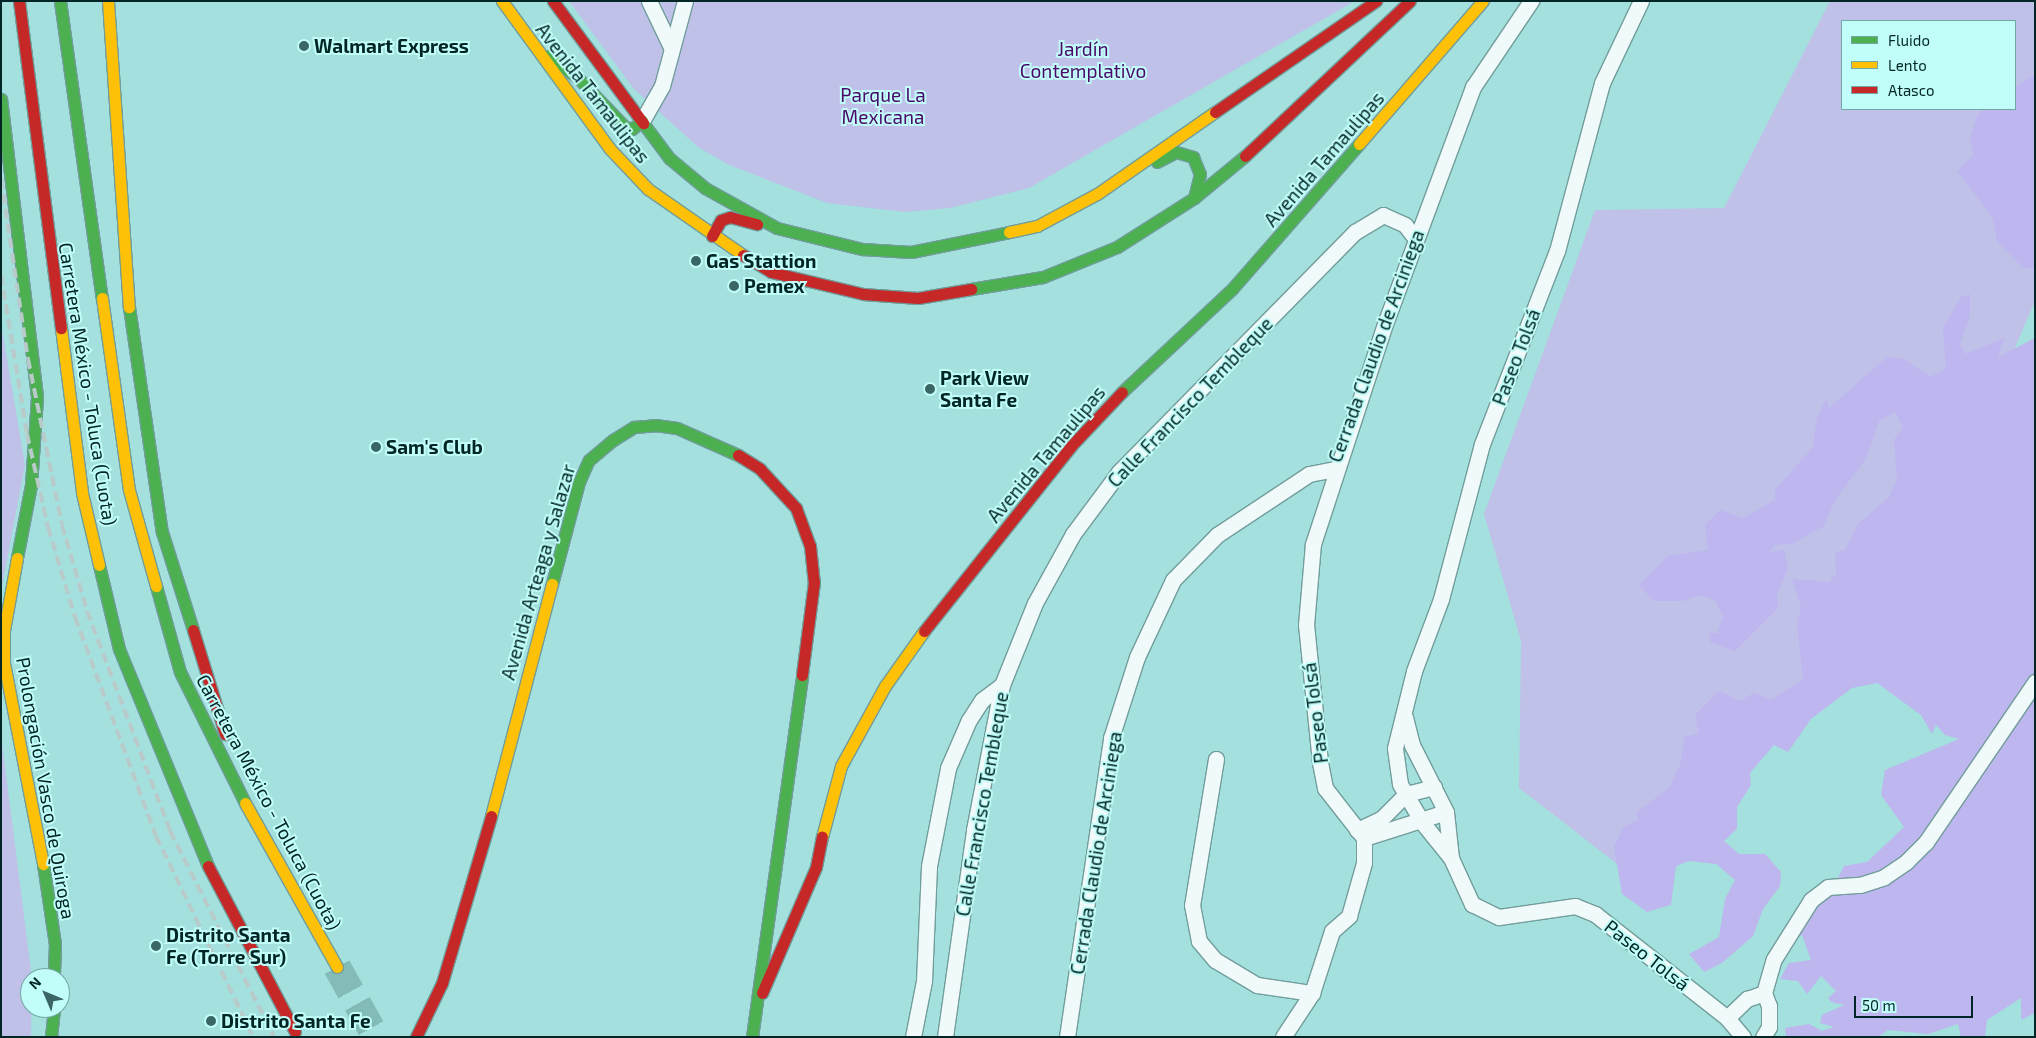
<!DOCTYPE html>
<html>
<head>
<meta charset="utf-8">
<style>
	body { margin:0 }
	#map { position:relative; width:2036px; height:1038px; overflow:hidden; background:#a4e0dd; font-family:"Exo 2",sans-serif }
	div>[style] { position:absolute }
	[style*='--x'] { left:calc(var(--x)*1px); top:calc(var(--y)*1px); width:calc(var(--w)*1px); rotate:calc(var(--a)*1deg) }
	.green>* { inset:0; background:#bfc1e9 }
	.forest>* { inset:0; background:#beb6ee }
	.highway-tunnel>* { height:28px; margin-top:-14px; transform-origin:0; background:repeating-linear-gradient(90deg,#83bbb8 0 28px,transparent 0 42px) }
	.roads { filter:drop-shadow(1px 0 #719d9b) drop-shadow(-1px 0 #719d9b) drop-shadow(0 1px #719d9b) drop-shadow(0 -1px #719d9b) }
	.street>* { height:15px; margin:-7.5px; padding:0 7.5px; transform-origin:7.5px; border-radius:7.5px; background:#f1fafa }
	.fast>* { height:11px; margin:-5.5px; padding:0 5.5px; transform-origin:5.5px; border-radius:5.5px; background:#4caf50 }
	.slow>* { height:11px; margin:-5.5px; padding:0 5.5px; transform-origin:5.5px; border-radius:5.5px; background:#ffc107 }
	.jam>* { height:11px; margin:-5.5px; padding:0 5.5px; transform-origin:5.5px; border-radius:5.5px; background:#c62828 }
	.rail>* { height:4px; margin-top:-2px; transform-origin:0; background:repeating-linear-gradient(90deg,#b8cac9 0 10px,transparent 0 15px) }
	.dots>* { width:14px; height:14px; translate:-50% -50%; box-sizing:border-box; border:2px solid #c1fdf9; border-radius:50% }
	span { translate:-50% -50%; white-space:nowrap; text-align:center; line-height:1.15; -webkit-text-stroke:4px #c1fdf9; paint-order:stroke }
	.poi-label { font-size:19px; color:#012625; font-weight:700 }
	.left { translate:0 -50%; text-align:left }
	.park-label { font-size:19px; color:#4a0868 }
	.street-label { font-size:19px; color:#012625 }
	.frame { position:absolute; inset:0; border:2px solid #012625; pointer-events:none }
	.legend { position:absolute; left:1841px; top:20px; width:175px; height:90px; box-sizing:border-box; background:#c1fdf9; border:1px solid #74a7a4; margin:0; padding:6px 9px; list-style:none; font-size:15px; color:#012625 }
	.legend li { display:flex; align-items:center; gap:10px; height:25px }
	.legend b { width:25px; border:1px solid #74a7a4 }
	.north { position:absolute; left:20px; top:968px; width:50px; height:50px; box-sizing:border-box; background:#c1fdf9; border:1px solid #74a7a4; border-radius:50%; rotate:315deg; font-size:14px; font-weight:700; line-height:20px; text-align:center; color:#012625 }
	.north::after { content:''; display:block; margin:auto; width:18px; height:22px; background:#3a6765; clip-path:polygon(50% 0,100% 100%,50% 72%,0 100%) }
	.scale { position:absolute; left:1854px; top:996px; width:119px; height:22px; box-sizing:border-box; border:2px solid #012625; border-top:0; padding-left:6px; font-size:15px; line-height:18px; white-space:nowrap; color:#012625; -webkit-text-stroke:4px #c1fdf9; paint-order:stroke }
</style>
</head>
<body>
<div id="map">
	<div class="green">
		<i style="clip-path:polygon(569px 1px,1355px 1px,1029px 188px,950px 208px,905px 212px,827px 203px,727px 164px,698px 147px,634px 89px)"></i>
		<i style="clip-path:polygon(evenodd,1830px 1px,2035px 1px,2035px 301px,1988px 411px,1852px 638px,1656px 894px,1519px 788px,1521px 641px,1484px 514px,1595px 210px,1724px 208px,1830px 1px,1842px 21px,2015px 21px,2015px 109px,1842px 109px,1842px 21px)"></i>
		<i style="clip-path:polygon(1px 323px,25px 465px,1px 592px)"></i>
		<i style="clip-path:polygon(1px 735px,32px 978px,31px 1037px,1px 1037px)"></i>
	</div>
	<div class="forest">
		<i style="clip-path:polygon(2035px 74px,2035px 270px,2022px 267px,1997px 241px,1993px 218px,1957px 171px,1973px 155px,1970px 139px,1977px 116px,1984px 109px,2015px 109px,2015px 87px)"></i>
		<i style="clip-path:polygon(1970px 294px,1970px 315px,1960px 344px,1965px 354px,2004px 338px,1998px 357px,2035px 338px,2035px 1013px,2021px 1020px,2021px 998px,1987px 1020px,1985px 1037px,1961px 1037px,1958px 1024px,1928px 1034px,1888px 1030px,1878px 1037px,1786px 1037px,1785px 1028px,1809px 1024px,1822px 1031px,1834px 1027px,1820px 1023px,1822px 1015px,1844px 1005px,1831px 1002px,1828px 998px,1836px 991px,1821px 976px,1807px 994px,1798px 981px,1780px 979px,1789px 963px,1811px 960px,1802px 935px,1795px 939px,1800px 921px,1837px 880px,1844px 866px,1867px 862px,1904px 827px,1881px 795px,1885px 770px,1959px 739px,1945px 735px,1936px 725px,1932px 734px,1921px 715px,1877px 683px,1852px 688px,1811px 719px,1788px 752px,1774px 745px,1750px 773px,1751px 785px,1737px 807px,1737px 829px,1724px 841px,1739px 854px,1765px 854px,1781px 872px,1780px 886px,1763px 909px,1753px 936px,1722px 963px,1704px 972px,1689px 954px,1719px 937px,1725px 899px,1735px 880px,1716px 864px,1689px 861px,1676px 866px,1671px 905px,1647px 912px,1622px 894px,1614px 847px,1623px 827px,1638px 820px,1637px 812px,1669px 788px,1680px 765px,1685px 737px,1699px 733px,1695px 715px,1716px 694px,1720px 691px,1739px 701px,1754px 693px,1771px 700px,1803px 679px,1797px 625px,1801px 607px,1792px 579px,1829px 582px,1836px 574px,1835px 553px,1845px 550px,1858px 524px,1889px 497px,1897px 479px,1894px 440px,1903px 427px,1895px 412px,1879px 421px,1865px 460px,1835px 500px,1824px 526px,1792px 544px,1775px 545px,1769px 553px,1784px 549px,1788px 569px,1777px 593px,1778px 608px,1735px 651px,1710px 642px,1710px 633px,1717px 633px,1723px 616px,1715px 600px,1699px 595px,1683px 601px,1654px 601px,1639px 585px,1668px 556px,1708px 550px,1705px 525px,1720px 510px,1743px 518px,1775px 500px,1775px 490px,1813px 447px,1817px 417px,1827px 397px,1828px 409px,1887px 357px,1904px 359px,1930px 377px,1946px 368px,1943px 328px,1961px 297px)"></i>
	</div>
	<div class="highway-tunnel">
		<i style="--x:337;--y:967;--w:80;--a:60.9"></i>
	</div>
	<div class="roads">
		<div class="street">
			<i style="--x:649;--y:1;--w:51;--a:64.4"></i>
			<i style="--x:642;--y:121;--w:40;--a:-60.3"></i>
			<i style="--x:662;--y:86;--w:88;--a:-74.9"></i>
			<i style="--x:1405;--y:717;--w:29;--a:76"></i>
			<i style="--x:1412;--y:745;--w:75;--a:63.1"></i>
			<i style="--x:1446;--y:812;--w:46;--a:83.8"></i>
			<i style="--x:1451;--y:858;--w:51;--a:65.5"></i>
			<i style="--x:1472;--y:904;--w:30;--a:26"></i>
			<i style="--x:1499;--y:917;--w:77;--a:-8.2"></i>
			<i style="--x:1575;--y:906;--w:22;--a:22"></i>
			<i style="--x:1595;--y:914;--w:168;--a:38.2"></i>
			<i style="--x:1727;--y:1018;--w:25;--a:50"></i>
			<i style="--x:1216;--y:759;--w:148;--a:99.3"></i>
			<i style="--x:1192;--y:905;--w:37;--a:79"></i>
			<i style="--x:1199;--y:941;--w:25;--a:50"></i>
			<i style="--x:1215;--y:960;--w:49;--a:30.8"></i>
			<i style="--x:1257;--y:985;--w:56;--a:8.3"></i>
			<i style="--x:1357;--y:830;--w:26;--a:-25"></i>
			<i style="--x:1381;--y:819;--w:35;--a:-45"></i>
			<i style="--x:1406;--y:794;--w:29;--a:-14"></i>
			<i style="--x:1364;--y:838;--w:63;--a:-128"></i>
			<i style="--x:1325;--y:788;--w:26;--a:-101"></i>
			<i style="--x:1320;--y:762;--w:138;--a:-95.8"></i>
			<i style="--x:1306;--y:625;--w:81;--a:-85.1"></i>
			<i style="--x:1313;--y:544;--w:235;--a:-71.9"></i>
			<i style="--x:1386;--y:321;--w:250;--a:-69.6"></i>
			<i style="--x:1473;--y:87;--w:104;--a:-56"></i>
			<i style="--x:1364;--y:838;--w:86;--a:-17.6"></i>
			<i style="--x:1451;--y:858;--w:46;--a:-128.9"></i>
			<i style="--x:1422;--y:822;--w:44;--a:-120.1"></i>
			<i style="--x:1400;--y:784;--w:36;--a:-98"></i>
			<i style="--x:1395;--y:748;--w:79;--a:-76.1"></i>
			<i style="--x:1414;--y:671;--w:77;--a:-69.4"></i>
			<i style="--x:1441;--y:599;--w:160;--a:-75.2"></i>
			<i style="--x:1482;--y:444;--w:207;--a:-68.8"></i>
			<i style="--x:1557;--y:251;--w:174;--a:-75"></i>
			<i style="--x:1602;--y:83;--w:91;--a:-64.6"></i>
			<i style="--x:1727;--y:1018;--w:28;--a:-44"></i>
			<i style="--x:1747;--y:999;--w:18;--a:-19"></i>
			<i style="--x:913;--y:1037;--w:57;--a:-78.9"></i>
			<i style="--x:924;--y:981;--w:115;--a:-87.5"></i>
			<i style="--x:929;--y:866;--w:100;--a:-79"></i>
			<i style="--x:948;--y:768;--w:52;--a:-66.4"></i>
			<i style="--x:969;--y:720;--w:24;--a:-57"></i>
			<i style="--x:982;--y:700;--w:25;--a:-37"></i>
			<i style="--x:945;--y:1037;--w:209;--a:-82"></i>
			<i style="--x:974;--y:830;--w:148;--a:-79.1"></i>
			<i style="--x:1002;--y:685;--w:88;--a:-68.1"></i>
			<i style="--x:1035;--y:603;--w:79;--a:-61.2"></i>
			<i style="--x:1073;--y:534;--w:77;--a:-53.4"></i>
			<i style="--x:1119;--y:472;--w:337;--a:-45.5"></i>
			<i style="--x:1355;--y:232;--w:33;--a:-31"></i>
			<i style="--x:1383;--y:215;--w:24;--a:24"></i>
			<i style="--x:1405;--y:225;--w:16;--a:52"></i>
			<i style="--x:1067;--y:1037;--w:302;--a:-81.6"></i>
			<i style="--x:1111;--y:738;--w:85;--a:-72.2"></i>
			<i style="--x:1137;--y:657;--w:85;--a:-64.9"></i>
			<i style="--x:1173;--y:580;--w:63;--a:-45.6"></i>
			<i style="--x:1217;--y:535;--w:110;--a:-33.5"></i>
			<i style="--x:1309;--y:474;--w:26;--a:-11"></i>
			<i style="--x:1283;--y:1037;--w:53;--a:-56.6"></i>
			<i style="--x:1312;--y:993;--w:65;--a:-72.1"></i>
			<i style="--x:1332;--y:931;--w:23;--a:-41"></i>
			<i style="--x:1349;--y:916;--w:55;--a:-74.2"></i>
			<i style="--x:1364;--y:863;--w:25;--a:-90"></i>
			<i style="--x:1763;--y:1037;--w:12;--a:-59"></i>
			<i style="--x:1769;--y:1027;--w:21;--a:-90"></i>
			<i style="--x:1769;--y:1006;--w:14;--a:-111"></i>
			<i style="--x:1764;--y:993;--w:35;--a:-74"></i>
			<i style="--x:1774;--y:959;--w:70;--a:-57.9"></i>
			<i style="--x:1811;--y:900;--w:21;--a:-37"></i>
			<i style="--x:1828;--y:887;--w:32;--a:-4"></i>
			<i style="--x:1860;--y:885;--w:25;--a:-18"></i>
			<i style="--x:1884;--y:877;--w:27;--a:-34"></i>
			<i style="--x:1906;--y:862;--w:28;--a:-45"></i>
			<i style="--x:1926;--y:842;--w:194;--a:-55.7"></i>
		</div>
		<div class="fast">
			<i style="--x:60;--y:1;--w:300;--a:82"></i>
			<i style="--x:548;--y:56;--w:36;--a:36"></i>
			<i style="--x:577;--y:77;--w:69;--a:46.2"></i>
			<i style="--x:625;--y:127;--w:7;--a:16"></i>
			<i style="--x:632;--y:129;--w:13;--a:-39"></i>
			<i style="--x:1;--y:99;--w:300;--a:83.1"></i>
			<i style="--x:37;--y:397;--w:88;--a:93.9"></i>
			<i style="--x:31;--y:485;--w:74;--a:100.9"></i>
			<i style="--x:643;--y:123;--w:44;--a:53.4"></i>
			<i style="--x:669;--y:158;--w:47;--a:39.8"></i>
			<i style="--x:705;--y:188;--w:82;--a:29.1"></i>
			<i style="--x:777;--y:228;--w:88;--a:13.9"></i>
			<i style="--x:862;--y:249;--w:49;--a:3.5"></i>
			<i style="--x:911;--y:252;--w:100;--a:-11.5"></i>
			<i style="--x:1157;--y:162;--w:21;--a:-28"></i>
			<i style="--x:1176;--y:152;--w:18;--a:16"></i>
			<i style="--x:1193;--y:157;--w:18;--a:68"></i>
			<i style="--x:1200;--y:174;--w:25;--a:104"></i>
			<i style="--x:971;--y:289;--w:73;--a:-9.5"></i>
			<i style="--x:1043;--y:277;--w:80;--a:-22.1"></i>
			<i style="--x:1117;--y:247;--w:91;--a:-32.5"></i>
			<i style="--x:1194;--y:198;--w:66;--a:-39.5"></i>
			<i style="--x:129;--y:307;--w:227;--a:81.7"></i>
			<i style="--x:162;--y:532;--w:103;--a:72.4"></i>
			<i style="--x:1122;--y:392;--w:151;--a:-43.1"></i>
			<i style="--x:1232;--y:289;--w:193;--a:-48.8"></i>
			<i style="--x:99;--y:565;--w:86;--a:76.6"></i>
			<i style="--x:119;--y:649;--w:235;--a:67.7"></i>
			<i style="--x:552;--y:584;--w:106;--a:-75.2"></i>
			<i style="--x:579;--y:482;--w:24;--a:-66"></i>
			<i style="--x:589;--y:460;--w:31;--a:-40"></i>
			<i style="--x:613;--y:440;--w:25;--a:-32"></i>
			<i style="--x:634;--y:427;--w:21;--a:-5"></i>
			<i style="--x:655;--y:425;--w:22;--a:8"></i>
			<i style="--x:677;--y:428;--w:67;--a:23.9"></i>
			<i style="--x:156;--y:586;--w:89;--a:74.4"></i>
			<i style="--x:180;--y:672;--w:146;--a:63.6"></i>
			<i style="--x:43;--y:864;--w:81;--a:81.5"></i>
			<i style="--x:55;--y:944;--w:34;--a:92"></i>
			<i style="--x:51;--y:1037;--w:29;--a:-84"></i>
			<i style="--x:752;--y:1037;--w:365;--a:-82.1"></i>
		</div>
		<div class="slow">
			<i style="--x:108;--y:1;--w:307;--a:86.1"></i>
			<i style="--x:502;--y:1;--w:183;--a:53.9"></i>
			<i style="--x:610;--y:149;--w:55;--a:46.5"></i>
			<i style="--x:648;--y:189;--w:116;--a:34.8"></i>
			<i style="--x:1359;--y:144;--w:189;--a:-49.1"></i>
			<i style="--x:1009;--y:232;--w:29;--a:-12"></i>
			<i style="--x:1037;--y:226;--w:68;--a:-28.1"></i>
			<i style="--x:1097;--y:194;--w:144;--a:-34.8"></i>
			<i style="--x:102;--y:298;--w:194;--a:82"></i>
			<i style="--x:129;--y:490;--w:100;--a:74.3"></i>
			<i style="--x:61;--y:328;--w:166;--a:82.7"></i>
			<i style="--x:82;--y:493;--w:74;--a:76.7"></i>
			<i style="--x:17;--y:558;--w:73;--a:100.2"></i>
			<i style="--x:4;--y:630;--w:33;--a:90"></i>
			<i style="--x:4;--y:663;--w:205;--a:79"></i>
			<i style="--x:245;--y:803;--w:188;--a:60.7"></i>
			<i style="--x:491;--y:816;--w:240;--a:-75.3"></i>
			<i style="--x:822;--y:837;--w:73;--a:-75"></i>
			<i style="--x:841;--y:766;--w:91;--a:-61.2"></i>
			<i style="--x:885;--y:686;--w:67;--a:-54.7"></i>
		</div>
		<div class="jam">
			<i style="--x:19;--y:1;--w:330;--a:82.7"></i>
			<i style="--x:553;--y:1;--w:152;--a:53.6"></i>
			<i style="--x:1215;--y:112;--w:196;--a:-34.6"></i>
			<i style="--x:1245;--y:156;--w:226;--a:-43.2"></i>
			<i style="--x:712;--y:236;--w:18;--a:-61"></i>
			<i style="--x:721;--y:220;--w:9;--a:-18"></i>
			<i style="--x:730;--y:217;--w:28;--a:15"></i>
			<i style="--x:743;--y:255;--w:33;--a:31"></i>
			<i style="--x:771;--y:272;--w:95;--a:13.4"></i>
			<i style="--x:863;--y:294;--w:55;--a:4.2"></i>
			<i style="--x:918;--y:298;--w:54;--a:-9.6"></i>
			<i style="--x:738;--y:455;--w:26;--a:32"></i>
			<i style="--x:760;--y:469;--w:53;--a:47.3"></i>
			<i style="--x:796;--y:508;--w:40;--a:69.8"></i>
			<i style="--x:810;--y:546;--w:36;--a:84"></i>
			<i style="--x:814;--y:582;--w:94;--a:97.4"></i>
			<i style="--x:193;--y:630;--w:109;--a:72.9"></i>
			<i style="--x:924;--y:631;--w:236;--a:-51.5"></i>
			<i style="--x:1071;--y:446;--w:74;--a:-46.6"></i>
			<i style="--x:208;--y:866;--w:187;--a:62.3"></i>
			<i style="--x:762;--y:993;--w:137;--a:-66.8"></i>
			<i style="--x:816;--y:867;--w:31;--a:-79"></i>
			<i style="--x:416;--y:1037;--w:60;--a:-64.3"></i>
			<i style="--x:442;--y:983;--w:174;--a:-73.6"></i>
		</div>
	</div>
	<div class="rail">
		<i style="--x:1;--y:179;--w:182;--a:81.5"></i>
		<i style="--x:28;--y:359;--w:169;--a:78.4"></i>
		<i style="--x:62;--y:525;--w:90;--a:73.8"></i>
		<i style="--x:87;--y:611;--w:235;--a:69.3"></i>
		<i style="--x:170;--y:831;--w:231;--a:63.2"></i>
		<i style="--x:1;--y:275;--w:161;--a:80.7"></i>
		<i style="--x:27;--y:434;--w:95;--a:77.3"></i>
		<i style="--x:48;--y:527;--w:94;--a:73.3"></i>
		<i style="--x:75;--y:617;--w:233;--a:69.7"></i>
		<i style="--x:156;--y:836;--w:223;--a:64.2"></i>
	</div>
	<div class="dots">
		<i style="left:304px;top:46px;background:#3a6765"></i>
		<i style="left:696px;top:261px;background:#3a6765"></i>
		<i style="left:734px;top:286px;background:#3a6765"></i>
		<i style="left:930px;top:389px;background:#3a6765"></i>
		<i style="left:376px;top:447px;background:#3a6765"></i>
		<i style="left:156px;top:946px;background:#3a6765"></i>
		<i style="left:211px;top:1021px;background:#3a6765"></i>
	</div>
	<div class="poi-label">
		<span class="left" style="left:314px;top:46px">Walmart Express</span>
		<span class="left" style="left:706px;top:261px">Gas Stattion</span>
		<span class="left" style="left:744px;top:286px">Pemex</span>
		<span class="left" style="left:940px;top:389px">Park View<br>Santa Fe</span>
		<span class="left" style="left:386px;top:447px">Sam's Club</span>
		<span class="left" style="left:166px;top:946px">Distrito Santa<br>Fe (Torre Sur)</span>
		<span class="left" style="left:221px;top:1021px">Distrito Santa Fe</span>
	</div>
	<div class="park-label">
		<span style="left:1083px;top:60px">Jardín<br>Contemplativo</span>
		<span style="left:883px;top:106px">Parque La<br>Mexicana</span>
	</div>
	<div class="street-label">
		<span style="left:593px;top:93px;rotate:52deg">Avenida Tamaulipas</span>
		<span style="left:1324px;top:159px;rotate:-49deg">Avenida Tamaulipas</span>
		<span style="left:1376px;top:346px;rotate:-70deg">Cerrada Claudio de Arciniega</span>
		<span style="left:1516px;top:357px;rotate:-69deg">Paseo Tolsá</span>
		<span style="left:88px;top:384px;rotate:81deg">Carretera México - Toluca (Cuota)</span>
		<span style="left:1190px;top:402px;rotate:-46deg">Calle Francisco Tembleque</span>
		<span style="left:1046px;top:454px;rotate:-50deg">Avenida Tamaulipas</span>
		<span style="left:538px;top:572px;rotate:-74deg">Avenida Arteaga y Salazar</span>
		<span style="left:1315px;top:713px;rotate:-97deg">Paseo Tolsá</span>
		<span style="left:46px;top:788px;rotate:80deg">Prolongación Vasco de Quiroga</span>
		<span style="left:269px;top:802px;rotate:62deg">Carretera México - Toluca (Cuota)</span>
		<span style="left:982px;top:804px;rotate:-80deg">Calle Francisco Tembleque</span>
		<span style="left:1096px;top:853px;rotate:-81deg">Cerrada Claudio de Arciniega</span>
		<span style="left:1647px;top:955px;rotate:38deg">Paseo Tolsá</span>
	</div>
	<div class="frame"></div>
	<ul class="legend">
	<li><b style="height:6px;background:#4caf50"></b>Fluido</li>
	<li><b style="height:6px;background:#ffc107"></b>Lento</li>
	<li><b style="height:6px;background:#c62828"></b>Atasco</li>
	</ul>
	<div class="north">N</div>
	<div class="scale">50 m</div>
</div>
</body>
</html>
